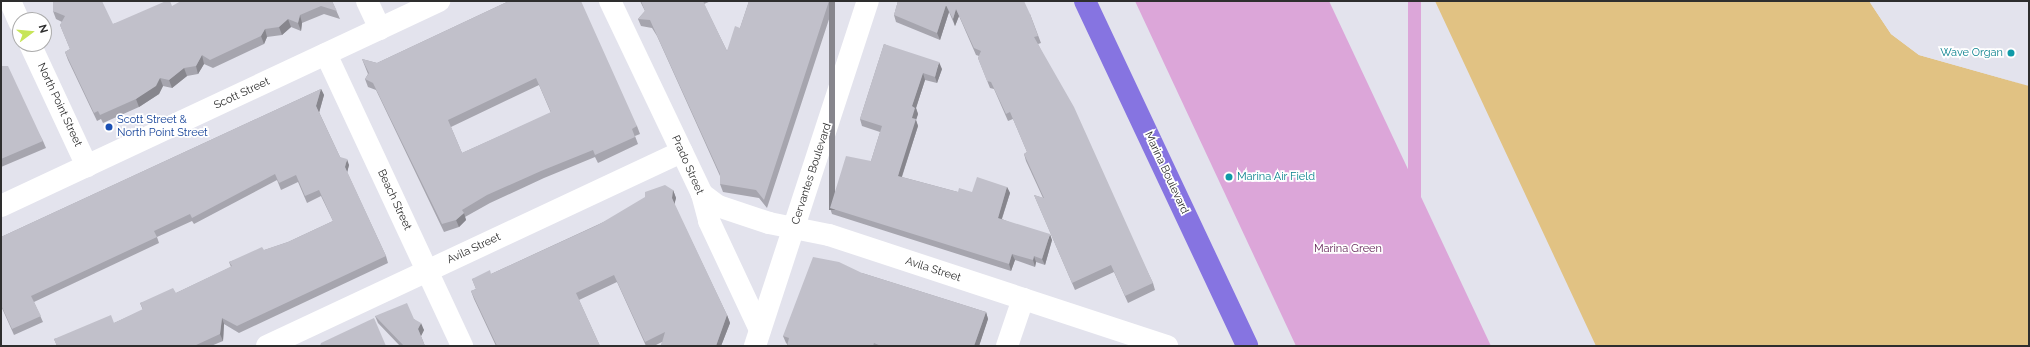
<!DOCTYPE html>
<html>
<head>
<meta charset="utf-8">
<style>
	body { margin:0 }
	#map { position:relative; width:2030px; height:347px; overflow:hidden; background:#e3e3ed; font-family:Raleway,sans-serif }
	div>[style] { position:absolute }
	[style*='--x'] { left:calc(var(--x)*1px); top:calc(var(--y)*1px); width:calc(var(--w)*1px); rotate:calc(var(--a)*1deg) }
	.green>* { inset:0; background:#dca6d9; transform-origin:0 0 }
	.water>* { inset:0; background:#e1c283 }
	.pier>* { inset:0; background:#e3e3ed }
	.minor>* { height:22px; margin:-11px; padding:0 11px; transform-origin:11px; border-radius:11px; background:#fff }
	.major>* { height:22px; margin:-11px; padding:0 11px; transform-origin:11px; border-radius:11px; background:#8674e1 }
	.wall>* { inset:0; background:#a6a5ae }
	.shaded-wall>* { inset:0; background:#87868d; transform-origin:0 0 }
	.building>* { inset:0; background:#c1c0ca }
	.dots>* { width:11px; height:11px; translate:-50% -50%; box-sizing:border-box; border:2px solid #fff; border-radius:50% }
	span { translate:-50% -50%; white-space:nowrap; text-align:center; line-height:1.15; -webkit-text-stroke:3.5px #fff; paint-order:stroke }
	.culture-label { font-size:11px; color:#0d838f }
	.right { translate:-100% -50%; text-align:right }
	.left { translate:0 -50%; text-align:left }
	.street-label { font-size:11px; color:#2e2e2e }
	.transit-label { font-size:11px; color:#164399 }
	.park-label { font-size:11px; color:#642558 }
	.frame { position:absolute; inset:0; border:2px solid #2e2e2e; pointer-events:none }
	.north { position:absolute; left:12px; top:12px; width:40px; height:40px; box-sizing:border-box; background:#fff; border:1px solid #ababab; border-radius:50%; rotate:74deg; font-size:11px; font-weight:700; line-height:16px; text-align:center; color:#2e2e2e }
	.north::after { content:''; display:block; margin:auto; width:14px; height:18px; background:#c7e558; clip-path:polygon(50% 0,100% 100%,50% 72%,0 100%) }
</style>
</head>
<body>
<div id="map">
	<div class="green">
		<i style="clip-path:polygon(1135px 1px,1329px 1px,1491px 346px,1296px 346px)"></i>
		<i style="left:1408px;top:1px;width:13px;height:382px"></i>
	</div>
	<div class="water">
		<i style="clip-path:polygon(1435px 1px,1869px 1px,1891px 34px,1919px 55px,2029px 86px,2029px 346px,1596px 346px)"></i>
	</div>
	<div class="pier">
		<i style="clip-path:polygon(1869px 1px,1893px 33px,1919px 53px,2029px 86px,1919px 55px,1891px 34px)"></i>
	</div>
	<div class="minor">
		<i style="--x:10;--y:1;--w:24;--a:66"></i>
		<i style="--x:367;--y:1;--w:31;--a:65"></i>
		<i style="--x:610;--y:1;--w:214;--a:64.5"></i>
		<i style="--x:702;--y:194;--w:28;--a:75"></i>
		<i style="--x:709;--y:221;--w:120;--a:64.9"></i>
		<i style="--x:30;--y:44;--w:135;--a:65"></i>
		<i style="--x:326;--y:54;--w:322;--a:65"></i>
		<i style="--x:702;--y:194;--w:20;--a:37"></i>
		<i style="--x:718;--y:206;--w:54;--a:18.4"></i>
		<i style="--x:769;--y:223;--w:61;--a:11.3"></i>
		<i style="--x:829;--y:235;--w:356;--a:18.2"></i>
		<i style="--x:1;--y:206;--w:484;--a:-25.1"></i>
		<i style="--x:267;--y:346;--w:458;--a:-25.1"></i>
		<i style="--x:755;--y:346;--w:363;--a:-71.9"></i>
		<i style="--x:1007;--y:346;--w:50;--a:-71.2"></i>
	</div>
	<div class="major">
		<i style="--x:1085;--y:1;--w:381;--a:64.8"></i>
	</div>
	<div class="wall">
		<i style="clip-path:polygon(332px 1px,340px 19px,324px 14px,302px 23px,301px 31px,291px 27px,282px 35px,267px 37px,264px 44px,213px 68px,204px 64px,198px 74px,187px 76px,172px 88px,163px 86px,159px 94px,139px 107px,103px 123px,101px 119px,97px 121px,68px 60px,65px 52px,70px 49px,60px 25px,62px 22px,56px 19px,53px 11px,113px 24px,172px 6px)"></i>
		<i style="clip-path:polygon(evenodd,509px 1px,637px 126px,640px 134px,635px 136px,638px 144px,598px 163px,595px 157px,544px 178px,490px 203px,465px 217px,466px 220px,459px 227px,444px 232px,376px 90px,368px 87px,365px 79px,368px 74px,362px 59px,377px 63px,509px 1px,539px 85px,551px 113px,462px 153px,451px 127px,539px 85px)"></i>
		<i style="clip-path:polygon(640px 1px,711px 1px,704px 4px,727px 51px,740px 28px,749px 1px,835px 1px,767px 208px,759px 198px,723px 192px,720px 184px,720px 176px,657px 36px,652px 28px,641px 26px,638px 19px,645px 11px)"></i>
		<i style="clip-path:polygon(898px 1px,1030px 14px,1041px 43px,1038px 44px,1153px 283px,1155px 290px,1128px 303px,1114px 272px,1075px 290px,1034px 195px,1043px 198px,1026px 161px,1024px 154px,1027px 152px,1013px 119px,1008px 121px,994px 89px,990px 88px,978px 58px,979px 56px,976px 55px,959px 16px,955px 26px,949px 12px,940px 40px,896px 22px,894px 15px)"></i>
		<i style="clip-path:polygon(884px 44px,942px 69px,937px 83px,925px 80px,916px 108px,918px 114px,916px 120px,918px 126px,902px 177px,958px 192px,972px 192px,1007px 187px,1010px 193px,1002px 219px,1052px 240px,1045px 265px,1036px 262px,1035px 267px,1015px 260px,1011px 271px,832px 214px,830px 208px,871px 161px,880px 132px,862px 126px,860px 119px)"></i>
		<i style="clip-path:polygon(1px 66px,43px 141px,46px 148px,1px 167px)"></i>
		<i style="clip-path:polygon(321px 89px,324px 95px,319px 112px,340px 157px,349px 165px,347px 172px,386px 256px,388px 263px,239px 333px,224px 324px,223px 341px,211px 346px,57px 346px,54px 339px,114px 323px,143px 310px,140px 303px,176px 293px,231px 267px,229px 262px,288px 242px,333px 221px,321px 196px,307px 203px,298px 182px,281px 190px,277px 180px,194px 224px,192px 221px,157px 237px,159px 243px,34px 302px,43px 322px,14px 335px,1px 306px,1px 237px)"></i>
		<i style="clip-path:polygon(673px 190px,676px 198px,674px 204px,727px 315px,730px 323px,721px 346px,661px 346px,662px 342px,654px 346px,646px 346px,617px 282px,579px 300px,600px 346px,496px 346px,474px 299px,471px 291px,476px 289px,472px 279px,491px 274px)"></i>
		<i style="clip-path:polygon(862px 273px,986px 312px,988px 319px,979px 346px,787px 346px,787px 344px,786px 343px,783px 336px)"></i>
		<i style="clip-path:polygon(375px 316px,414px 319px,424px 330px,421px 336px,425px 346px,400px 346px,378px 323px)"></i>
	</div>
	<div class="shaded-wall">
		<i style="left:829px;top:1px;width:6px;height:209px"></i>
		<i style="clip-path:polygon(946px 5px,949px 12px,940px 40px,937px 33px)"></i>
		<i style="clip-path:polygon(956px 9px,959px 16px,955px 26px,953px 19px)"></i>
		<i style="clip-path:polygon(300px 15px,302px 23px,301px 31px,298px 23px)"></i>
		<i style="clip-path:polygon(288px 19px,291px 27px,282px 35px,279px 27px)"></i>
		<i style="clip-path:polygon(265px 29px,267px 37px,264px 44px,261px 36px)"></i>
		<i style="clip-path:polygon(202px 55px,204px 64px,198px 74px,196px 66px)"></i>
		<i style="clip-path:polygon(939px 62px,942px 69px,937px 83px,935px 77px)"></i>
		<i style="clip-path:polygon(184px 68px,187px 76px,172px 88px,169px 80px)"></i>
		<i style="clip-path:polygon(923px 73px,925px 80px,916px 108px,918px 114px,916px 120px,918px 126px,900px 182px,898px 176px,912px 118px,912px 106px)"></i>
		<i style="clip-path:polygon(160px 78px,163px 86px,159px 94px,139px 107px,136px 99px)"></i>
		<i style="clip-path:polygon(321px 89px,324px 95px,319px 113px,316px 106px)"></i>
		<i style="clip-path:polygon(347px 159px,349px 165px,347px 173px,345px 167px)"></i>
		<i style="clip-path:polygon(1007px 187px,1010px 193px,1000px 224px,998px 218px)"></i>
		<i style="clip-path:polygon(673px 190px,676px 198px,674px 206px,672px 198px)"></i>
		<i style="clip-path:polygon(464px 213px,466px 220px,459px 227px,456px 220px)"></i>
		<i style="clip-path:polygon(1050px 234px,1052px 240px,1045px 265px,1042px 259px)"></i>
		<i style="clip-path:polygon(1012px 254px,1015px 260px,1011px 271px,1009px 264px)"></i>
		<i style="clip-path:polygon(1034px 256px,1036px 262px,1035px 267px,1033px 260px)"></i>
		<i style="clip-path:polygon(986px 312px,988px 319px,979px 346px,974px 346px)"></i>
		<i style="clip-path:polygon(727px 315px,730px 323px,721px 346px,716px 346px)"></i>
		<i style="clip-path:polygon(222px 318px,224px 324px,223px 341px,220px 334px)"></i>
		<i style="clip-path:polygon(421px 323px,424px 330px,421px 336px,418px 329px)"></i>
	</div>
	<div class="building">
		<i style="clip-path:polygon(53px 1px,102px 1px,113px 24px,166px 1px,170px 1px,172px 6px,181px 1px,332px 1px,337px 11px,321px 6px,300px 15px,298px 23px,288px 19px,279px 27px,265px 29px,261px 36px,210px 60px,202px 55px,196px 66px,184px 68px,169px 80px,160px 78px,156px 86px,136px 99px,100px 115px,98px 111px,94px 113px,65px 52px,70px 49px,60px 25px,65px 16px,53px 11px)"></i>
		<i style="clip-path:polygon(evenodd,509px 1px,581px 1px,637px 126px,632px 129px,635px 137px,595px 155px,593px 150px,541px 171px,487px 195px,462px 210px,464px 213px,456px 220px,442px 224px,373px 83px,365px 79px,369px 73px,362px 59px,377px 63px,509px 1px,536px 78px,551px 112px,462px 153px,448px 120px,536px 78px)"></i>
		<i style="clip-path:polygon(641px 1px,703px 1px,727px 51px,735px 26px,740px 28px,749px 1px,829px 1px,764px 200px,756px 190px,720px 184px,720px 174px,654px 29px,650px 20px,638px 19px,645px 11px)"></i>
		<i style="clip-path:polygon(898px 1px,1024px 1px,1030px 14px,1038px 36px,1034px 37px,1074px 107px,1153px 283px,1125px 296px,1111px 265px,1072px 283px,1034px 195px,1044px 198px,1024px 154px,1027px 152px,1010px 112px,1006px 114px,991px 82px,987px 81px,978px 58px,981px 51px,974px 48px,956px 9px,953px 19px,946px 5px,937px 33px,894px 15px)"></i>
		<i style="clip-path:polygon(884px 44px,939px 62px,935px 77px,923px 73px,912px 106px,915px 108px,912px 118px,916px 119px,898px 176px,958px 192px,959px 188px,972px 192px,977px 177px,1007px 187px,998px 218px,1050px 234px,1042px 259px,1034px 256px,1033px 260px,1012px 254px,1009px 264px,830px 208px,846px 156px,871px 161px,882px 126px,860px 119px)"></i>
		<i style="clip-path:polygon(1px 66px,8px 66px,43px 141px,1px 159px)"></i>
		<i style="clip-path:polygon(321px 89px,316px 106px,340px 157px,347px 159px,345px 167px,386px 256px,237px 326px,222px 318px,220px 334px,194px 346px,57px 346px,54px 339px,111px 315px,114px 323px,143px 309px,140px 303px,173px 288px,176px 293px,232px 266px,229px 262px,262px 247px,264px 250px,288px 242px,333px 221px,319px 190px,305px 196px,296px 175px,279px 183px,275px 174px,192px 218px,190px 214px,154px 231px,157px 237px,31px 296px,41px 316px,12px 329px,1px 305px,1px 237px)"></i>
		<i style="clip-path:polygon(665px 185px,673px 190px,672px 198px,727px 315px,716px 346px,661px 346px,665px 332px,645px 342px,614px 275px,576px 293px,600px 346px,497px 346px,471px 291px,476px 289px,472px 279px,490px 270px,491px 274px,598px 225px,645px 197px,645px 192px)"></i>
		<i style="clip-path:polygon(813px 257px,839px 262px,862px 273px,986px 312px,974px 346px,881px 346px,874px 343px,873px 346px,787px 346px,789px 338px,783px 336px)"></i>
		<i style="clip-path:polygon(407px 303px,414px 319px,421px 323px,418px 329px,425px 346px,404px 346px,375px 316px)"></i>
		<i style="clip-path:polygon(374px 318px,386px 346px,320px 346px,321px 343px)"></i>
	</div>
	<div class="dots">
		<i style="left:2011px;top:53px;background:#0f9aa8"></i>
		<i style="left:109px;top:127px;background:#1a4fb4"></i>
		<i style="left:1229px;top:177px;background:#0f9aa8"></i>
	</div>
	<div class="culture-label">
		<span class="right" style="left:2003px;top:53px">Wave Organ</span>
		<span class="left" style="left:1237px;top:177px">Marina Air Field</span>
	</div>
	<div class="street-label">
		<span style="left:242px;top:94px;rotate:-25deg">Scott Street</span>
		<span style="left:59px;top:105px;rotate:65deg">North Point Street</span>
		<span style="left:687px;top:165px;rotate:66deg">Prado Street</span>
		<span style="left:1166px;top:173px;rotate:65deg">Marina Boulevard</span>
		<span style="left:812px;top:174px;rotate:-72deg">Cervantes Boulevard</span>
		<span style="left:394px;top:200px;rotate:65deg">Beach Street</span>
		<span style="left:474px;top:249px;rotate:-25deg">Avila Street</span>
		<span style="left:933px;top:270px;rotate:18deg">Avila Street</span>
	</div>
	<div class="transit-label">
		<span class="left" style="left:117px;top:127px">Scott Street &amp;<br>North Point Street</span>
	</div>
	<div class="park-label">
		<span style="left:1348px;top:249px">Marina Green</span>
	</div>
	<div class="frame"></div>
	<div class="north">N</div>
</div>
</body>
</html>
